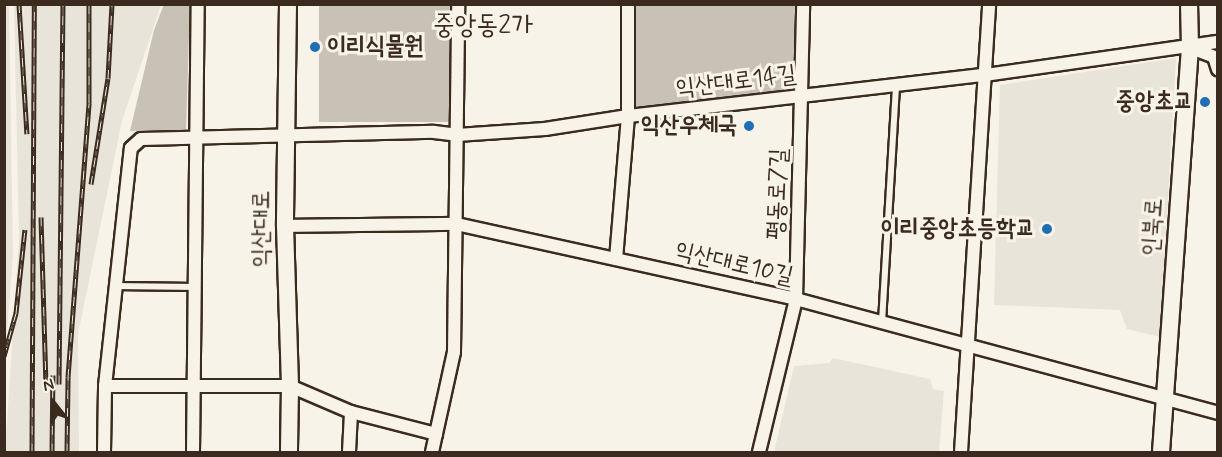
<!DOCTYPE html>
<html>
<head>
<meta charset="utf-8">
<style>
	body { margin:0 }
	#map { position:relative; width:1222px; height:457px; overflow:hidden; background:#f7f3e8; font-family:Mynerve,"Poor Story",sans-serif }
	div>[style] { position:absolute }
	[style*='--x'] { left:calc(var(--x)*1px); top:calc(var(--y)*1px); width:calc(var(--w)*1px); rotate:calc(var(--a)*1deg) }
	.built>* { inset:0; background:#e9e4d9 }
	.building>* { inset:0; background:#c8c1b6; transform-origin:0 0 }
	.roads { filter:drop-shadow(2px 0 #3b2a1e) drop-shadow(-2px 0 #3b2a1e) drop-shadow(0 2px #3b2a1e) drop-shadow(0 -2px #3b2a1e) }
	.lane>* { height:6px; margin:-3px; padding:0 3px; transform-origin:3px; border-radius:3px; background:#f7f3e8 }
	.street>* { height:12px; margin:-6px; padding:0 6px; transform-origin:6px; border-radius:6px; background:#f7f3e8 }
	.secondary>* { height:16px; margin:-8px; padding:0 8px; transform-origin:8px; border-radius:8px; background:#f7f3e8 }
	.rail>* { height:5px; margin-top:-2.5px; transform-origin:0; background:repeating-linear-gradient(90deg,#f7f3e8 0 9px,#3b2a1e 0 18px); box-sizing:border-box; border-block:2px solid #3b2a1e }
	.dots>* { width:16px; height:16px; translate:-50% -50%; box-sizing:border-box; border:3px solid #f7f3e8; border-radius:50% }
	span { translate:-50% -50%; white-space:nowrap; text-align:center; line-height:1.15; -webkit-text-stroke:6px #f7f3e8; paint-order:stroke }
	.poi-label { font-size:24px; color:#3b2a1e; font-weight:700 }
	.left { translate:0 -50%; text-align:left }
	.right { translate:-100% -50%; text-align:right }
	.street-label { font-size:24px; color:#3b2a1e }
	.quarter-label { font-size:27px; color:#3b2a1e }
	.frame { position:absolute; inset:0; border:6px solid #3b2a1e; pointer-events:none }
	.north { position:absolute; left:24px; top:373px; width:60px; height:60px; -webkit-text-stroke:4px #f7f3e8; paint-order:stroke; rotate:343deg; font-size:16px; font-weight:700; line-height:24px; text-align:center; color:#3b2a1e }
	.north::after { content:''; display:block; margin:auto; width:21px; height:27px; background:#3b2a1e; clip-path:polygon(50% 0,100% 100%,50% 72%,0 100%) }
</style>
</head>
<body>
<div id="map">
	<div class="built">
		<i style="clip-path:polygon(9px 5px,13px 255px,5px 357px,4px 5px)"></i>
		<i style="clip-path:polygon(14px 5px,161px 5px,122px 121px,78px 334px,79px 452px,5px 452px,19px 238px)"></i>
		<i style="clip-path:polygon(1176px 58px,1160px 337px,1127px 329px,1120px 310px,994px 305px,1000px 85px)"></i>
		<i style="clip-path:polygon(833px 358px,930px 379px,933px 389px,944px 391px,939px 452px,774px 452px,794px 366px,829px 363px)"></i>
	</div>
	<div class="building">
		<i style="clip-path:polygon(164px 4px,190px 4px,186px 130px,130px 131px,154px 30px)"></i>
		<i style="left:319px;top:4px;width:131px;height:118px"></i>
		<i style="clip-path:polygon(636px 4px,795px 4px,793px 89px,636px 107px)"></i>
	</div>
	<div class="roads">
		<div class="lane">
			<i style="--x:116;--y:286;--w:79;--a:0.7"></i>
			<i style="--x:882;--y:322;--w:236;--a:-86.6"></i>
		</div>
		<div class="street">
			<i style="--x:1191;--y:48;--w:25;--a:21"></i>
			<i style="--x:1214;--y:57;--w:13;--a:72"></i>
			<i style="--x:285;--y:226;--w:171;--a:-0.7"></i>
			<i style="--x:456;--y:224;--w:348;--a:12.4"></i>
			<i style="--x:796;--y:299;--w:437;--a:15.1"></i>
			<i style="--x:616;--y:259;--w:144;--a:-85.2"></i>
			<i style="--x:628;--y:116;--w:112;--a:-90"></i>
			<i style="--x:105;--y:386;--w:185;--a:0"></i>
			<i style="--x:290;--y:386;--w:66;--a:23.1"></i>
			<i style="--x:351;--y:412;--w:88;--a:14.5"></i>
			<i style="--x:104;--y:452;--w:66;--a:-89.1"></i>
			<i style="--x:105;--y:386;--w:239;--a:-83.8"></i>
			<i style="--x:131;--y:148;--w:13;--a:-42"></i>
			<i style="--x:141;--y:139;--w:293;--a:-1.4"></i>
			<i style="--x:434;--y:132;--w:23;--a:7"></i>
			<i style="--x:457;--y:135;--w:88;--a:-3.9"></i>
			<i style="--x:545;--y:129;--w:84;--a:-8.9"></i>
			<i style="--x:628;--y:116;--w:359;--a:-6.6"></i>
			<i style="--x:985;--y:75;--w:235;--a:-8.1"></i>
			<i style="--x:193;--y:452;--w:448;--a:-89.4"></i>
			<i style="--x:349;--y:452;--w:40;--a:-87.1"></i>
			<i style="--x:432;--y:452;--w:102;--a:-77.6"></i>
			<i style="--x:454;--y:352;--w:348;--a:-89.3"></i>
			<i style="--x:759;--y:452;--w:157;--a:-76.4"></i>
			<i style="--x:796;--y:299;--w:295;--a:-88.6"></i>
			<i style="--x:961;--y:452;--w:449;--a:-86.4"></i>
		</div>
		<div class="secondary">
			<i style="--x:288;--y:4;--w:222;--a:90.8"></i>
			<i style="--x:285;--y:226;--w:160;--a:88.2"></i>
			<i style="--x:290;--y:386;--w:66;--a:90.9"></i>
			<i style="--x:1161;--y:452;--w:406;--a:-85.9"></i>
			<i style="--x:1190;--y:47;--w:43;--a:-91.3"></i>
		</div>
	</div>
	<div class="rail">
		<i style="--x:19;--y:4;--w:130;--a:86.5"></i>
		<i style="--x:91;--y:184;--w:107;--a:-80.9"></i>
		<i style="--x:108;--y:78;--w:74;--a:-86.9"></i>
		<i style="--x:41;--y:217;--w:168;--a:88.3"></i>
		<i style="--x:4;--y:356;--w:45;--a:-74.4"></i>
		<i style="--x:16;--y:313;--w:84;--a:-83.9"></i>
		<i style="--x:59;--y:384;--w:380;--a:-89.4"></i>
		<i style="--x:32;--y:452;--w:448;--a:-89.7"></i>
		<i style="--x:52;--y:452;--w:77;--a:-89.3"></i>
		<i style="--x:67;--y:452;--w:75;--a:-89.2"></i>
		<i style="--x:68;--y:377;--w:275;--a:-85.6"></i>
		<i style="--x:89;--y:103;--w:99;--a:-90"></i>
	</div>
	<div class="dots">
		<i style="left:315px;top:47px;background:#1f6fb2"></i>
		<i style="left:1205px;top:102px;background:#1f6fb2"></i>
		<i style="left:749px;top:126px;background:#1f6fb2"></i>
		<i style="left:1047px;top:229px;background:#1f6fb2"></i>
	</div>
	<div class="poi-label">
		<span class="left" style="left:327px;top:47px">이리식물원</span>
		<span class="right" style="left:1193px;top:102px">중앙초교</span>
		<span class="right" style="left:737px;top:126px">익산우체국</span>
		<span class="right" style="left:1035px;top:229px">이리중앙초등학교</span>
	</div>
	<div class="street-label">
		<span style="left:736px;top:82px;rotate:-7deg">익산대로14길</span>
		<span style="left:778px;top:194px;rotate:-88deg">평동로7길</span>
		<span style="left:1153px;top:227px;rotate:-86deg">인북로</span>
		<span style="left:262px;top:229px;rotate:-90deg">익산대로</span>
		<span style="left:734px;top:264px;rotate:13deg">익산대로10길</span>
	</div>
	<div class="quarter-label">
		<span style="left:483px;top:26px">중앙동2가</span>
	</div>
	<div class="frame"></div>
	<div class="north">N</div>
</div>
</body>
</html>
